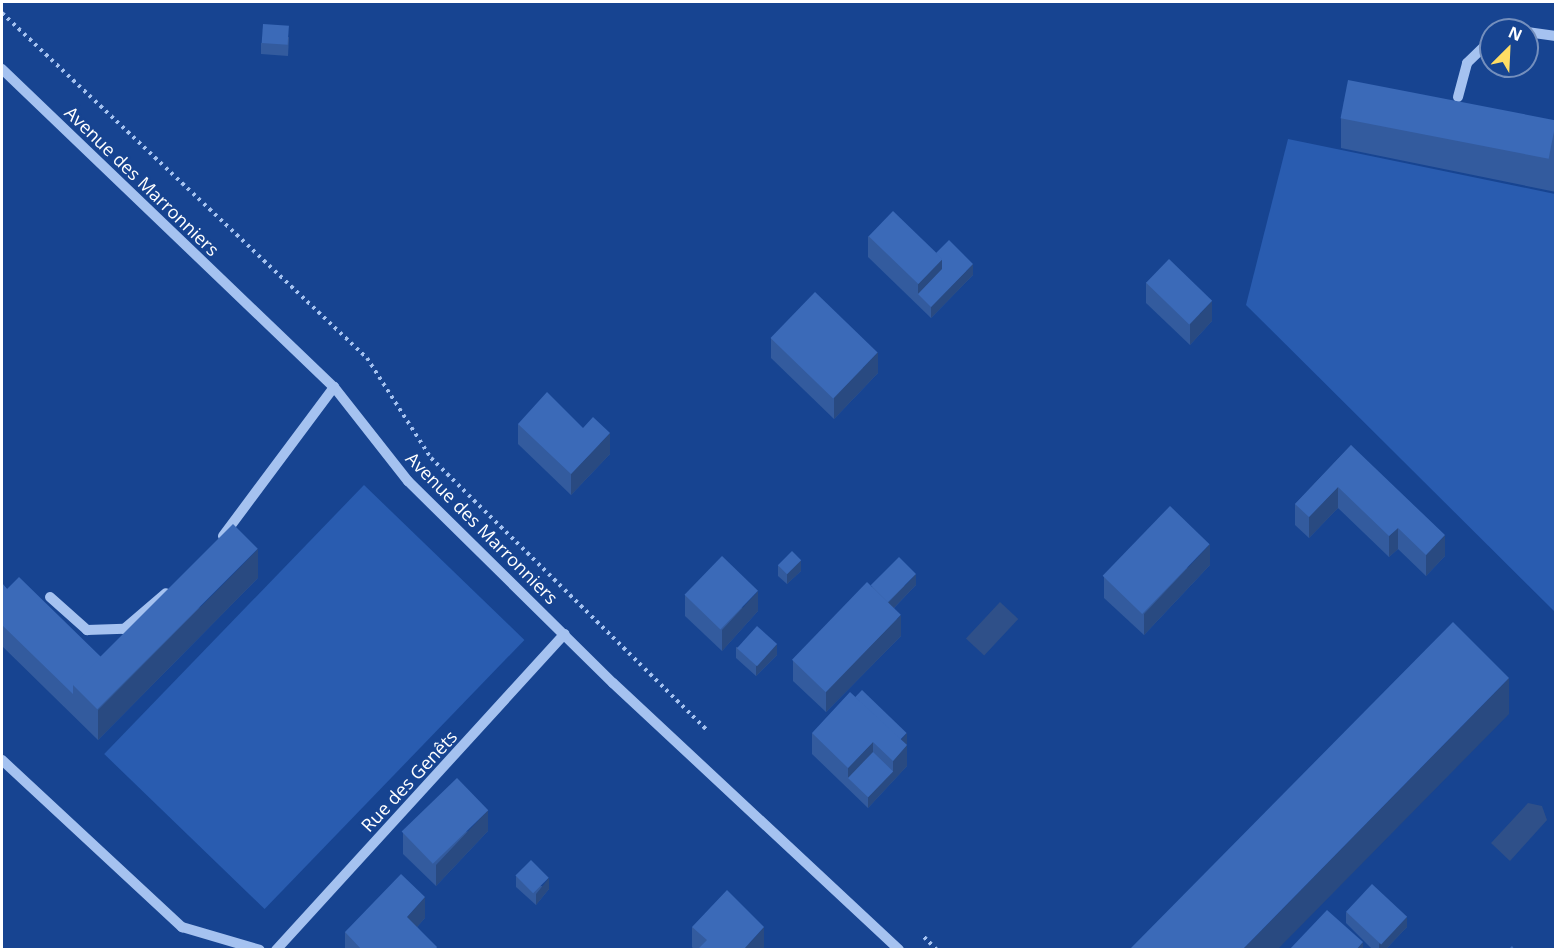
<!DOCTYPE html>
<html>
<head>
<meta charset="utf-8">
<style>
	body { margin:0 }
	#map { position:relative; width:1557px; height:951px; overflow:hidden; background:#174491; font-family:"Open Sans",sans-serif }
	div>[style] { position:absolute }
	[style*='--x'] { left:calc(var(--x)*1px); top:calc(var(--y)*1px); width:calc(var(--w)*1px); rotate:calc(var(--a)*1deg) }
	.green>* { inset:0; background:#295cb0; transform-origin:0 0 }
	.water>* { inset:0; background:#2f5089; transform-origin:0 0 }
	.path>* { height:4px; margin-top:-2px; transform-origin:0; background:repeating-linear-gradient(90deg,#a5c2f0 0 3px,transparent 0 7.5px) }
	.minor>* { height:10px; margin:-5px; padding:0 5px; transform-origin:5px; border-radius:5px; background:#a5c2f0 }
	.wall>* { inset:0; background:#335b9e }
	.shaded-wall>* { inset:0; background:#294a81 }
	.building>* { inset:0; background:#3b6ab8; transform-origin:0 0 }
	span { translate:-50% -50%; white-space:nowrap; text-align:center; line-height:1.15; -webkit-text-stroke:4.5px #174491; paint-order:stroke }
	.street-label { font-size:18px; color:#fff }
	.frame { position:absolute; inset:0; border:3px solid #fff; pointer-events:none }
	.north { position:absolute; left:1479px; top:18px; width:60px; height:60px; box-sizing:border-box; background:#174491; border:2px solid #748fbd; border-radius:50%; rotate:24deg; font-size:16px; font-weight:700; line-height:24px; text-align:center; color:#fff }
	.north::after { content:''; display:block; margin:auto; width:21px; height:27px; background:#ffdd64; clip-path:polygon(50% 0,100% 100%,50% 72%,0 100%) }
</style>
</head>
<body>
<div id="map">
	<div class="green">
		<i style="clip-path:polygon(1288px 139px,1555px 194px,1555px 612px,1246px 305px)"></i>
		<i style="left:364px;top:485px;width:223px;height:374px;rotate:44deg"></i>
	</div>
	<div class="water">
		<i style="left:1000px;top:602px;width:25px;height:50px;rotate:43deg"></i>
		<i style="clip-path:polygon(1528px 803px,1542px 806px,1547px 820px,1510px 861px,1491px 843px)"></i>
	</div>
	<div class="path">
		<i style="--x:2;--y:13;--w:502;--a:43.39"></i>
		<i style="--x:367;--y:358;--w:119;--a:57.4"></i>
		<i style="--x:431;--y:458;--w:386;--a:44.6"></i>
		<i style="--x:924;--y:937;--w:18;--a:45"></i>
	</div>
	<div class="minor">
		<i style="--x:1527;--y:32;--w:29;--a:8"></i>
		<i style="--x:2;--y:69;--w:460;--a:43.8"></i>
		<i style="--x:334;--y:387;--w:120;--a:51.8"></i>
		<i style="--x:408;--y:481;--w:288;--a:44.6"></i>
		<i style="--x:613;--y:683;--w:391;--a:43"></i>
		<i style="--x:1458;--y:97;--w:35;--a:-75"></i>
		<i style="--x:1467;--y:63;--w:33;--a:-44"></i>
		<i style="--x:223;--y:536;--w:186;--a:-53.3"></i>
		<i style="--x:50;--y:597;--w:50;--a:41.7"></i>
		<i style="--x:87;--y:630;--w:37;--a:-2"></i>
		<i style="--x:124;--y:629;--w:55;--a:-40.6"></i>
		<i style="--x:2;--y:760;--w:246;--a:42.9"></i>
		<i style="--x:182;--y:927;--w:81;--a:16.4"></i>
		<i style="--x:276;--y:950;--w:428;--a:-47.6"></i>
	</div>
	<div class="wall">
		<i style="clip-path:polygon(289px 37px,288px 56px,261px 54px,261px 43px)"></i>
		<i style="clip-path:polygon(1341px 118px,1556px 122px,1556px 192px,1341px 148px)"></i>
		<i style="clip-path:polygon(868px 236px,936px 253px,973px 275px,931px 318px,868px 257px)"></i>
		<i style="clip-path:polygon(1146px 282px,1212px 321px,1190px 345px,1146px 303px)"></i>
		<i style="clip-path:polygon(771px 338px,878px 373px,834px 419px,771px 358px)"></i>
		<i style="clip-path:polygon(518px 424px,583px 428px,610px 454px,571px 495px,518px 444px)"></i>
		<i style="clip-path:polygon(1351px 445px,1445px 556px,1426px 576px,1398px 549px,1389px 557px,1338px 508px,1309px 538px,1295px 525px,1295px 504px)"></i>
		<i style="clip-path:polygon(778px 565px,801px 571px,787px 584px,778px 576px)"></i>
		<i style="clip-path:polygon(1210px 565px,1144px 635px,1104px 598px,1104px 577px)"></i>
		<i style="clip-path:polygon(258px 578px,98px 740px,2px 646px,2px 583px,7px 589px,101px 657px)"></i>
		<i style="clip-path:polygon(916px 585px,894px 608px,901px 636px,826px 712px,793px 681px,793px 660px,872px 587px)"></i>
		<i style="clip-path:polygon(685px 595px,758px 611px,722px 651px,685px 616px)"></i>
		<i style="clip-path:polygon(736px 647px,777px 655px,756px 676px,736px 658px)"></i>
		<i style="clip-path:polygon(812px 733px,907px 744px,906px 745px,907px 766px,868px 808px,812px 754px)"></i>
		<i style="clip-path:polygon(488px 831px,436px 886px,403px 854px,403px 833px)"></i>
		<i style="clip-path:polygon(516px 876px,549px 889px,536px 905px,516px 887px)"></i>
		<i style="clip-path:polygon(1346px 912px,1407px 927px,1385px 950px,1373px 950px,1346px 923px)"></i>
		<i style="clip-path:polygon(425px 918px,417px 927px,437px 950px,345px 950px,345px 932px)"></i>
		<i style="clip-path:polygon(692px 927px,764px 948px,763px 950px,694px 950px,692px 947px)"></i>
	</div>
	<div class="shaded-wall">
		<i style="clip-path:polygon(942px 259px,942px 280px,918px 294px,918px 284px)"></i>
		<i style="clip-path:polygon(973px 264px,973px 275px,931px 318px,931px 307px)"></i>
		<i style="clip-path:polygon(1212px 301px,1212px 321px,1190px 345px,1190px 324px)"></i>
		<i style="clip-path:polygon(878px 352px,878px 373px,834px 419px,834px 398px)"></i>
		<i style="clip-path:polygon(610px 433px,610px 454px,571px 495px,571px 474px)"></i>
		<i style="clip-path:polygon(1338px 487px,1338px 508px,1309px 538px,1309px 517px)"></i>
		<i style="clip-path:polygon(1398px 528px,1398px 549px,1389px 557px,1389px 536px)"></i>
		<i style="clip-path:polygon(1445px 535px,1445px 556px,1426px 576px,1426px 555px)"></i>
		<i style="clip-path:polygon(1210px 544px,1210px 565px,1144px 635px,1144px 614px)"></i>
		<i style="clip-path:polygon(258px 549px,258px 578px,98px 740px,98px 710px)"></i>
		<i style="clip-path:polygon(801px 560px,801px 571px,787px 584px,787px 573px)"></i>
		<i style="clip-path:polygon(916px 574px,916px 585px,883px 619px,883px 608px)"></i>
		<i style="clip-path:polygon(758px 591px,758px 611px,722px 651px,722px 630px)"></i>
		<i style="clip-path:polygon(901px 615px,901px 636px,826px 712px,826px 691px)"></i>
		<i style="clip-path:polygon(777px 644px,777px 655px,756px 676px,756px 665px)"></i>
		<i style="clip-path:polygon(1509px 678px,1509px 714px,1277px 950px,1242px 950px)"></i>
		<i style="clip-path:polygon(907px 733px,907px 744px,896px 756px,896px 745px)"></i>
		<i style="clip-path:polygon(873px 742px,873px 763px,848px 778px,848px 768px)"></i>
		<i style="clip-path:polygon(907px 745px,907px 766px,868px 808px,868px 797px,893px 771px,893px 761px)"></i>
		<i style="clip-path:polygon(488px 810px,488px 831px,436px 886px,436px 865px)"></i>
		<i style="clip-path:polygon(549px 878px,549px 889px,536px 905px,536px 894px)"></i>
		<i style="clip-path:polygon(425px 897px,425px 918px,407px 938px,407px 917px)"></i>
		<i style="clip-path:polygon(1407px 917px,1407px 927px,1385px 950px,1379px 950px,1379px 944px)"></i>
		<i style="clip-path:polygon(764px 927px,764px 948px,763px 950px,743px 950px)"></i>
		<i style="clip-path:polygon(1363px 942px,1363px 950px,1356px 950px)"></i>
	</div>
	<div class="building">
		<i style="left:263px;top:24px;width:26px;height:19px;rotate:4deg"></i>
		<i style="left:1348px;top:80px;width:212px;height:39px;rotate:11deg"></i>
		<i style="left:893px;top:211px;width:69px;height:35px;rotate:44deg"></i>
		<i style="clip-path:polygon(949px 240px,973px 264px,931px 307px,918px 294px,942px 269px,942px 259px,936px 253px)"></i>
		<i style="left:1169px;top:259px;width:60px;height:33px;rotate:44deg"></i>
		<i style="left:815px;top:292px;width:87px;height:64px;rotate:44deg"></i>
		<i style="clip-path:polygon(547px 392px,583px 428px,593px 417px,610px 433px,571px 474px,518px 424px)"></i>
		<i style="clip-path:polygon(1351px 445px,1445px 535px,1426px 555px,1398px 528px,1389px 536px,1338px 487px,1309px 517px,1295px 504px)"></i>
		<i style="left:1170px;top:506px;width:55px;height:97px;rotate:44deg"></i>
		<i style="left:233px;top:524px;width:35px;height:227px;rotate:45deg"></i>
		<i style="left:792px;top:551px;width:13px;height:20px;rotate:45deg"></i>
		<i style="left:722px;top:556px;width:50px;height:54px;rotate:44deg"></i>
		<i style="left:899px;top:557px;width:24px;height:40px;rotate:45deg"></i>
		<i style="clip-path:polygon(19px 577px,101px 657px,73px 685px,73px 694px,2px 625px,2px 583px,7px 589px)"></i>
		<i style="left:867px;top:582px;width:47px;height:108px;rotate:44deg"></i>
		<i style="clip-path:polygon(1453px 622px,1509px 678px,1242px 950px,1129px 950px)"></i>
		<i style="left:757px;top:626px;width:27px;height:30px;rotate:42deg"></i>
		<i style="left:862px;top:690px;width:62px;height:10px;rotate:44deg"></i>
		<i style="clip-path:polygon(850px 692px,907px 745px,893px 761px,873px 742px,848px 768px,812px 733px)"></i>
		<i style="left:873px;top:752px;width:28px;height:36px;rotate:44deg"></i>
		<i style="left:457px;top:778px;width:45px;height:77px;rotate:46deg"></i>
		<i style="left:531px;top:860px;width:25px;height:22px;rotate:45deg"></i>
		<i style="clip-path:polygon(401px 874px,425px 897px,407px 917px,437px 947px,435px 950px,362px 950px,345px 932px)"></i>
		<i style="left:1372px;top:884px;width:48px;height:38px;rotate:43deg"></i>
		<i style="clip-path:polygon(727px 890px,764px 927px,743px 950px,697px 950px,707px 940px,692px 927px)"></i>
		<i style="clip-path:polygon(1327px 910px,1363px 942px,1356px 950px,1289px 950px)"></i>
		<i style="clip-path:polygon(1512px 946px,1515px 950px,1508px 950px)"></i>
	</div>
	<div class="street-label">
		<span style="left:142px;top:181px;rotate:44deg">Avenue des Marronniers</span>
		<span style="left:482px;top:528px;rotate:45deg">Avenue des Marronniers</span>
		<span style="left:409px;top:781px;rotate:-47deg">Rue des Genêts</span>
	</div>
	<div class="frame"></div>
	<div class="north">N</div>
</div>
</body>
</html>
